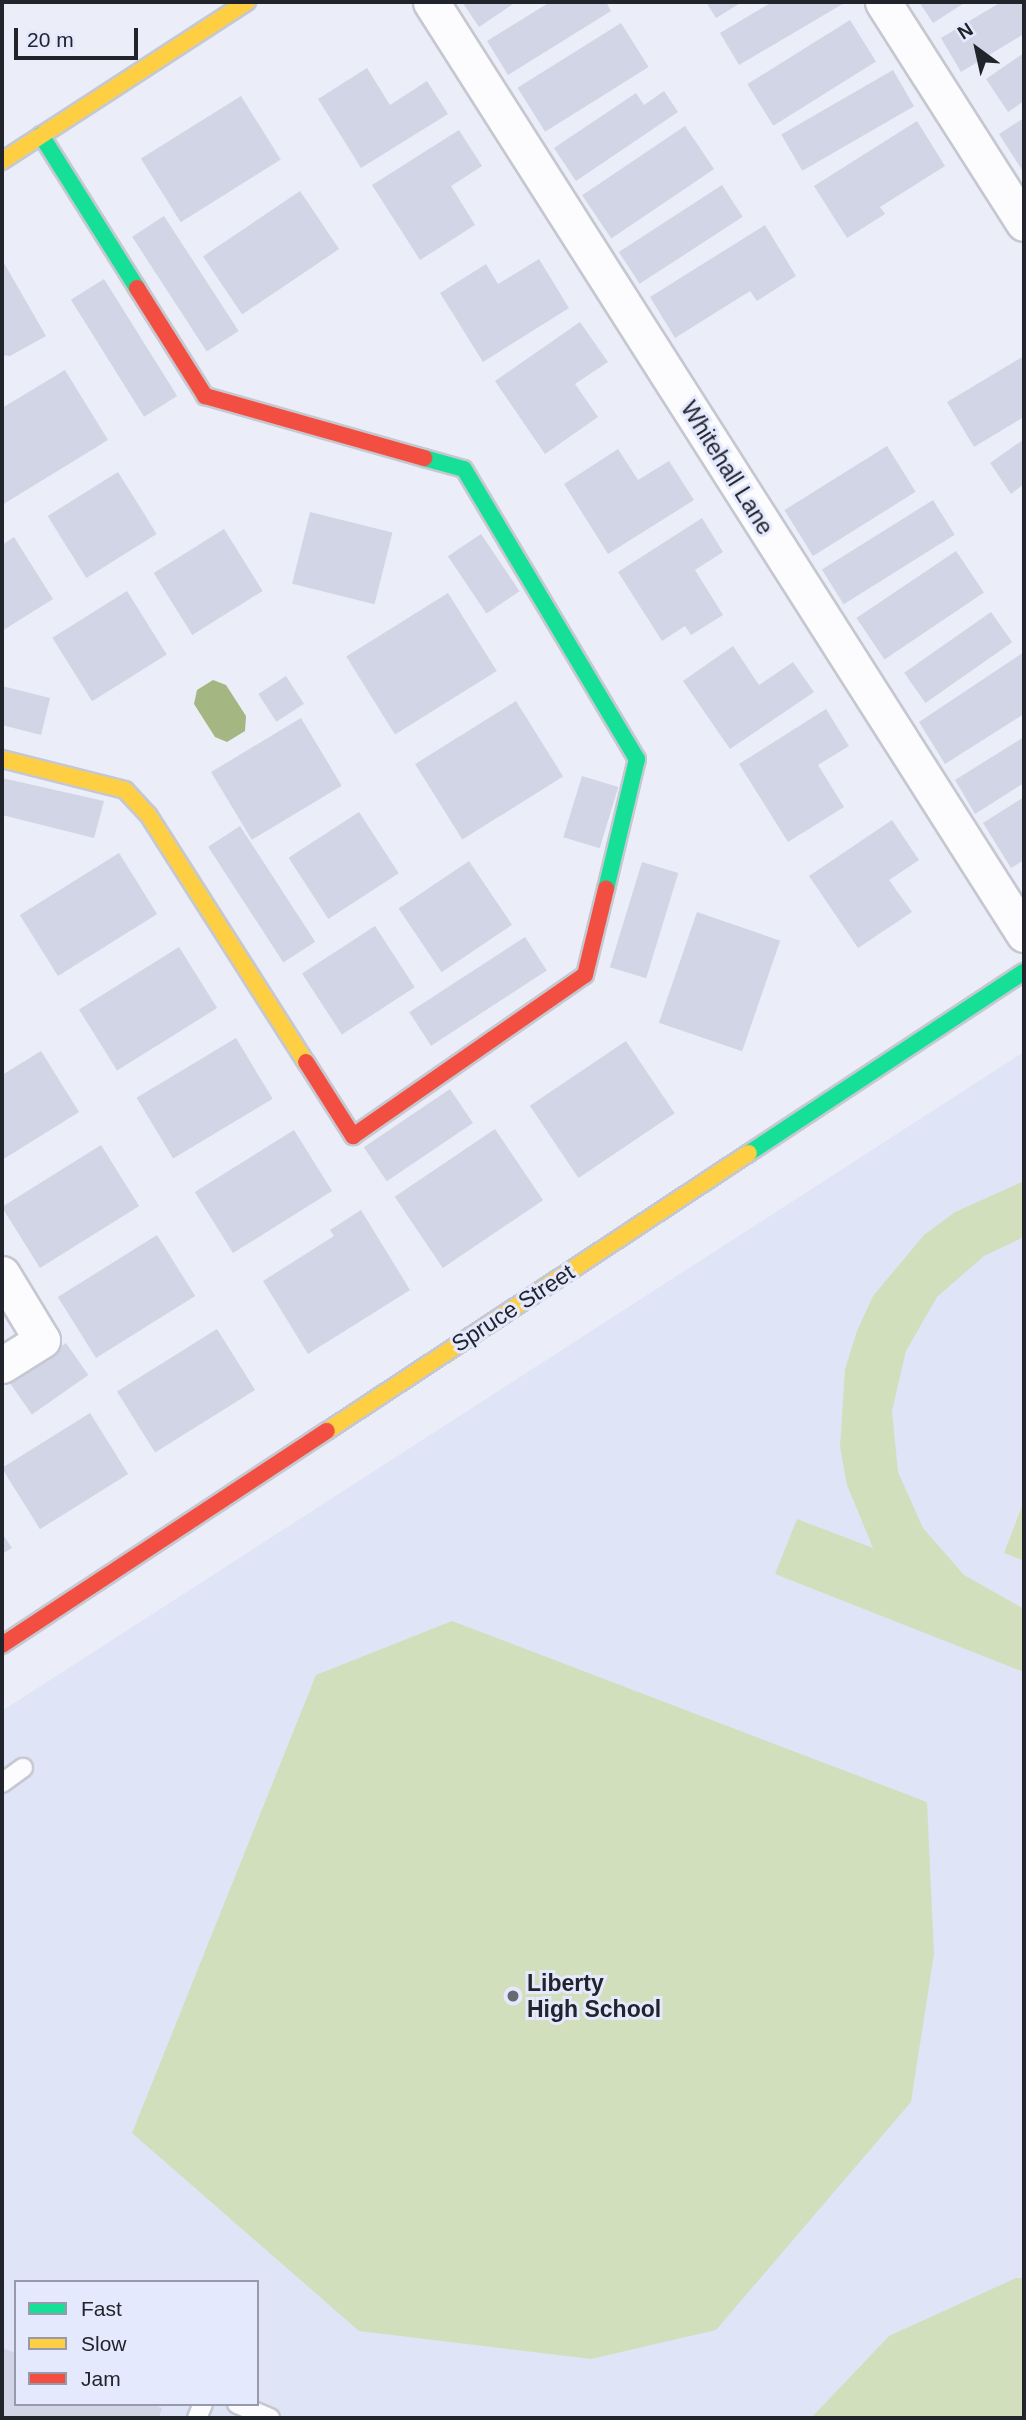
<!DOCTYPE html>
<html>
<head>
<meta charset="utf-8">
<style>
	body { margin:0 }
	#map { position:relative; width:1026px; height:2420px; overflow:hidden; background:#ebedf8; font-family:Arial,sans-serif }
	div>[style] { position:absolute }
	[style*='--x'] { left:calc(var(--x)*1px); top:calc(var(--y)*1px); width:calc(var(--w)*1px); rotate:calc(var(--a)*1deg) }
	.built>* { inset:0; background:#e0e4f7 }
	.green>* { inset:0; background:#d1dfbd }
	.water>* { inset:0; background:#a4b682 }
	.building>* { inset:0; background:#d2d5e5; transform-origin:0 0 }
	.roads { filter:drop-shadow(2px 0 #c6c8d1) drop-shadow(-2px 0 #c6c8d1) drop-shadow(0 2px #c6c8d1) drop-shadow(0 -2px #c6c8d1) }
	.lane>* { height:18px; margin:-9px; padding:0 9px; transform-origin:9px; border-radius:9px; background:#fcfcfe }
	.street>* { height:35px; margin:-17.5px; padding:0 17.5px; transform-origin:17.5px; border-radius:17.5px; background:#fcfcfe }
	.fast>* { height:16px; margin:-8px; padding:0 8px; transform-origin:8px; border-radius:8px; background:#16e098 }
	.slow>* { height:16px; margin:-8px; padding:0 8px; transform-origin:8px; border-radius:8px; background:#ffcf43 }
	.jam>* { height:16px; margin:-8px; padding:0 8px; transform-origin:8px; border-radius:8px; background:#f24e42 }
	.dots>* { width:19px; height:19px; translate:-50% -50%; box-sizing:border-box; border:4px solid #e5e9fe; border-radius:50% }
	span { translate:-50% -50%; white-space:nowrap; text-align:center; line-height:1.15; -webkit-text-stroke:6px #e5e9fe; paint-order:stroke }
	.street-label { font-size:23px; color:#22242b }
	.poi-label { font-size:23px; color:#22242b; font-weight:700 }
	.left { translate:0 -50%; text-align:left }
	.frame { position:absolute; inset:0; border:4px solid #22242b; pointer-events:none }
	.legend { position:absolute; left:14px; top:2280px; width:245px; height:126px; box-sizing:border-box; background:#e5e9fe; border:2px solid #979aaa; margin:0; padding:9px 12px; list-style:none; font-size:21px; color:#22242b }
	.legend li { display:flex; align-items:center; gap:14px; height:35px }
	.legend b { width:35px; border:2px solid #979aaa }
	.north { position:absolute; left:942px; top:14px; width:70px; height:70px; -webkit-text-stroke:5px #e5e9fe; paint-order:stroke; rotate:327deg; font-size:19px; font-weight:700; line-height:28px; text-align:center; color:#22242b }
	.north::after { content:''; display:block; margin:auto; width:24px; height:32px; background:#22242b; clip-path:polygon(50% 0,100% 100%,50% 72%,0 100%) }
	.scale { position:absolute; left:14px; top:28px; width:124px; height:32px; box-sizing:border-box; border:4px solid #22242b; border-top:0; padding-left:9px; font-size:21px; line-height:24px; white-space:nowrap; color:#22242b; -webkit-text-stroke:5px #e5e9fe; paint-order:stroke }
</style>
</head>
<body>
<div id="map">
	<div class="built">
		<i style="clip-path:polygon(evenodd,1024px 1052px,1024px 2418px,2px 2418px,2px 1711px,1024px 1052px,16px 2282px,257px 2282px,257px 2404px,16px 2404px,16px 2282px)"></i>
	</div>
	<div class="green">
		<i style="clip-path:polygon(1024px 1181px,1024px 1237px,984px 1256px,937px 1297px,906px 1351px,892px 1411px,898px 1472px,923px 1528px,964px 1575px,1024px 1609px,1024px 1672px,775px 1574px,797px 1519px,873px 1548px,847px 1485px,840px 1447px,845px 1369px,857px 1331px,873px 1296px,924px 1235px,955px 1212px)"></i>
		<i style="clip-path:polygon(1024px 1501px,1024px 1561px,1004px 1553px)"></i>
		<i style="clip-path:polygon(452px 1621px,927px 1802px,934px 1954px,911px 2102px,716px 2330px,591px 2359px,359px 2331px,132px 2133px,316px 1675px)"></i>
		<i style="clip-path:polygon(1016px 2278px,1024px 2278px,1024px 2418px,811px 2418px,889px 2336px)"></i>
	</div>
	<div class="water">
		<i style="clip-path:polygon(213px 680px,226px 685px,246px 716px,245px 731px,227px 742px,215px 737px,194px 704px,197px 690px)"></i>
	</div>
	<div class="building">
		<i style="clip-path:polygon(462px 2px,516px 2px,479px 27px)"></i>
		<i style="clip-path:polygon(550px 2px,606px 2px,611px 11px,508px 75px,487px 41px)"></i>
		<i style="clip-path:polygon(706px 2px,742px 2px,716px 18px)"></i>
		<i style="clip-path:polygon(772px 2px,846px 2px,739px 65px,720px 33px)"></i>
		<i style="clip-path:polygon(919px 2px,966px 2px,933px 23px)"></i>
		<i style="clip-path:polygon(1001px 2px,1024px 2px,1024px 34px,961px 72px,941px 38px)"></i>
		<i style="left:850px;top:20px;width:49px;height:121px;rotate:58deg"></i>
		<i style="left:621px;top:23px;width:52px;height:122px;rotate:58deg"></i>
		<i style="clip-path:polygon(1024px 53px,1024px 101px,1008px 112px,986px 79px)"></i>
		<i style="clip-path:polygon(367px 68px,390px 105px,427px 81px,448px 114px,361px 168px,318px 99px)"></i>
		<i style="left:893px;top:70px;width:42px;height:129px;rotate:60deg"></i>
		<i style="clip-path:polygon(664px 91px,678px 112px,576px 181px,554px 148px,636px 93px,644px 105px)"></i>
		<i style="left:241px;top:96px;width:75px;height:118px;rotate:58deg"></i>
		<i style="clip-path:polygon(1024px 118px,1024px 173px,999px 134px)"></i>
		<i style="clip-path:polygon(917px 121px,945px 166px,880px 207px,885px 214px,847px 238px,814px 186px)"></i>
		<i style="left:685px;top:126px;width:52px;height:124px;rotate:56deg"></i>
		<i style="clip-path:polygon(459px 130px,482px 166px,451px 186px,475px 225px,420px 260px,372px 185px)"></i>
		<i style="left:722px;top:185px;width:38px;height:123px;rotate:57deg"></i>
		<i style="left:300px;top:191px;width:70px;height:117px;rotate:56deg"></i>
		<i style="left:164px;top:216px;width:137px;height:38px;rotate:57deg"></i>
		<i style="clip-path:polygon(765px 225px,796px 276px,757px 301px,750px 291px,675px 338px,650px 297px)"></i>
		<i style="clip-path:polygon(539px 259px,569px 308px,483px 362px,440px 293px,486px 264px,498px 284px)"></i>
		<i style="clip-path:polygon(4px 263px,46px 336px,10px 356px,2px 355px)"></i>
		<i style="left:104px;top:279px;width:138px;height:39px;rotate:58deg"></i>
		<i style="clip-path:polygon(580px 322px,608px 362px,575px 384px,598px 417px,545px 454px,495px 381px)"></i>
		<i style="clip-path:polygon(1024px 356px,1024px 417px,974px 447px,947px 402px)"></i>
		<i style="clip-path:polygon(65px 370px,108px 440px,2px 505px,2px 408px)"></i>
		<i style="clip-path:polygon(1024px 439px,1024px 484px,1011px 494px,990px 463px)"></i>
		<i style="left:887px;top:446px;width:54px;height:121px;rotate:58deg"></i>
		<i style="clip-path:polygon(618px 449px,638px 480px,669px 461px,694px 500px,608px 554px,564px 484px)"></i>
		<i style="left:118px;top:472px;width:73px;height:83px;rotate:58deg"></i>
		<i style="left:933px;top:500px;width:41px;height:131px;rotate:58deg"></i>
		<i style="left:310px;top:512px;width:85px;height:74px;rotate:14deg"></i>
		<i style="clip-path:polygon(702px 518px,723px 552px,695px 570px,723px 615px,691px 635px,685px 626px,662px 641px,618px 572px)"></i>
		<i style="left:224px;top:529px;width:73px;height:83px;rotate:58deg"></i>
		<i style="left:481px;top:534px;width:69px;height:40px;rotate:56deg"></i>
		<i style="clip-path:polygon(14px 537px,53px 599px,2px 631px,2px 545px)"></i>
		<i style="left:956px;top:551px;width:50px;height:120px;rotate:56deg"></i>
		<i style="left:127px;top:591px;width:75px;height:88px;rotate:58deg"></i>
		<i style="left:448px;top:593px;width:92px;height:120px;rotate:58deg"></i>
		<i style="left:991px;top:612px;width:37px;height:106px;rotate:55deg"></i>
		<i style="clip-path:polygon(733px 646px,759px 685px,793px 662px,814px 692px,730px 749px,683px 681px)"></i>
		<i style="clip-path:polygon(1024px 652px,1024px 714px,945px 764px,919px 722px)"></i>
		<i style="left:286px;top:676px;width:33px;height:33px;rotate:57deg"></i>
		<i style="clip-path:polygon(2px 686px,50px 698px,41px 735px,2px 725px)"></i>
		<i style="left:516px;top:701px;width:89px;height:119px;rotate:58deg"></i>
		<i style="clip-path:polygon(826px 709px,849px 746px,818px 765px,844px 807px,788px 842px,739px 764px)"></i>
		<i style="left:301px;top:718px;width:79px;height:105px;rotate:59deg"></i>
		<i style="clip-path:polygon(1024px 737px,1024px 783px,975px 814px,955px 780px)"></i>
		<i style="left:582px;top:776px;width:38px;height:64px;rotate:17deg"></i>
		<i style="clip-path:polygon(2px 778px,104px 801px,94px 838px,2px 815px)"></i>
		<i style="clip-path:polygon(1024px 797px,1024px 860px,1011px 868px,983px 823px)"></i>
		<i style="left:359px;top:812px;width:73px;height:84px;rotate:57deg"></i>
		<i style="clip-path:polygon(892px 820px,919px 860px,889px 880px,912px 912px,858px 948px,809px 876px)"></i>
		<i style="left:240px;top:826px;width:138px;height:38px;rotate:57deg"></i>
		<i style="left:119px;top:853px;width:72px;height:117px;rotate:58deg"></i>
		<i style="left:469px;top:861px;width:77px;height:85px;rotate:56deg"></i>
		<i style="left:642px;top:862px;width:38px;height:110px;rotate:17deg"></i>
		<i style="left:697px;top:912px;width:88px;height:117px;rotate:19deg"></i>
		<i style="left:375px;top:926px;width:73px;height:87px;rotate:57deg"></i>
		<i style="left:525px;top:937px;width:40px;height:138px;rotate:57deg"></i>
		<i style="left:179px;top:947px;width:72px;height:118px;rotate:58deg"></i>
		<i style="left:236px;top:1038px;width:71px;height:116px;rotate:59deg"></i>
		<i style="left:626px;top:1041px;width:87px;height:116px;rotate:56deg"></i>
		<i style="clip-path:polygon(41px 1051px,79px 1112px,2px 1160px,2px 1075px)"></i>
		<i style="left:450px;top:1089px;width:41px;height:104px;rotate:56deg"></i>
		<i style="left:495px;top:1129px;width:86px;height:121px;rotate:56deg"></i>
		<i style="left:294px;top:1130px;width:72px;height:117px;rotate:58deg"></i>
		<i style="left:101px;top:1145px;width:72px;height:117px;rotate:58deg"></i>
		<i style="clip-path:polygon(361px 1210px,410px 1290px,308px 1354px,263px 1281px,334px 1236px,330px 1230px)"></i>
		<i style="left:157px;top:1235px;width:72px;height:117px;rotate:58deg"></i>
		<i style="left:217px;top:1329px;width:72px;height:118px;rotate:58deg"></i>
		<i style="left:66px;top:1343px;width:39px;height:69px;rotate:55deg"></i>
		<i style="left:90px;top:1413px;width:72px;height:104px;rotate:58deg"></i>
		<i style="clip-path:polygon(2px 1533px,12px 1548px,2px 1554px)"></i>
		<i style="clip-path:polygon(2px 2348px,16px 2353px,16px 2404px,151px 2404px,162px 2408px,159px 2418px,2px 2418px)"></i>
	</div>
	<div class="roads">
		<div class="lane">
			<i style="--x:2;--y:1783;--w:26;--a:-36"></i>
			<i style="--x:237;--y:2404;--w:36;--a:23"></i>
			<i style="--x:197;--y:2418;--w:15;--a:-67"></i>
		</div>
		<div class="street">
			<i style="--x:431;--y:2;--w:1105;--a:57.53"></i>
			<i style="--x:883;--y:2;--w:262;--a:57.5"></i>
			<i style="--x:2;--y:1274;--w:77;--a:58.8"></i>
			<i style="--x:42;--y:1340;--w:47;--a:148"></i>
		</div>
		<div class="fast">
			<i style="--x:41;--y:135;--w:181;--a:57.9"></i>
			<i style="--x:424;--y:458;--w:41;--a:15.4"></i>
			<i style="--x:464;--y:469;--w:338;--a:59.2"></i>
			<i style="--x:637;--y:759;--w:134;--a:103.4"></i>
			<i style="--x:749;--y:1153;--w:329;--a:-33.4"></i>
		</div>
		<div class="slow">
			<i style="--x:2;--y:161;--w:292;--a:-33"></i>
			<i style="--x:2;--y:759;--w:127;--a:14.1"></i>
			<i style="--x:125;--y:790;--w:35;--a:47"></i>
			<i style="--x:149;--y:816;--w:292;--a:57.5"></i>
			<i style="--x:327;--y:1431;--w:505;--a:-33.38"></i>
		</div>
		<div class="jam">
			<i style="--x:137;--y:288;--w:128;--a:57.8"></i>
			<i style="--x:205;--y:396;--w:228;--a:15.8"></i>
			<i style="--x:306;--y:1062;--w:88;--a:57.6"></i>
			<i style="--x:353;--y:1136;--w:282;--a:-34.8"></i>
			<i style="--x:585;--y:975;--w:89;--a:-76.3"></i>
			<i style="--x:2;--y:1645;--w:389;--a:-33.4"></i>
		</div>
	</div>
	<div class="dots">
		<i style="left:513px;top:1996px;background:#686a73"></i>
	</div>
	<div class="street-label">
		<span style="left:727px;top:468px;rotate:58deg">Whitehall Lane</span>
		<span style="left:513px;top:1308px;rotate:-33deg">Spruce Street</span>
	</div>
	<div class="poi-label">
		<span class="left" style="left:527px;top:1996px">Liberty<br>High School</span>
	</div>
	<div class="frame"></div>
	<ul class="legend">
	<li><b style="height:9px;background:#16e098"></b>Fast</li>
	<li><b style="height:9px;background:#ffcf43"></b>Slow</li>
	<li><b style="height:9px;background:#f24e42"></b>Jam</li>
	</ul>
	<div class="north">N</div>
	<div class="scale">20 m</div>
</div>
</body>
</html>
